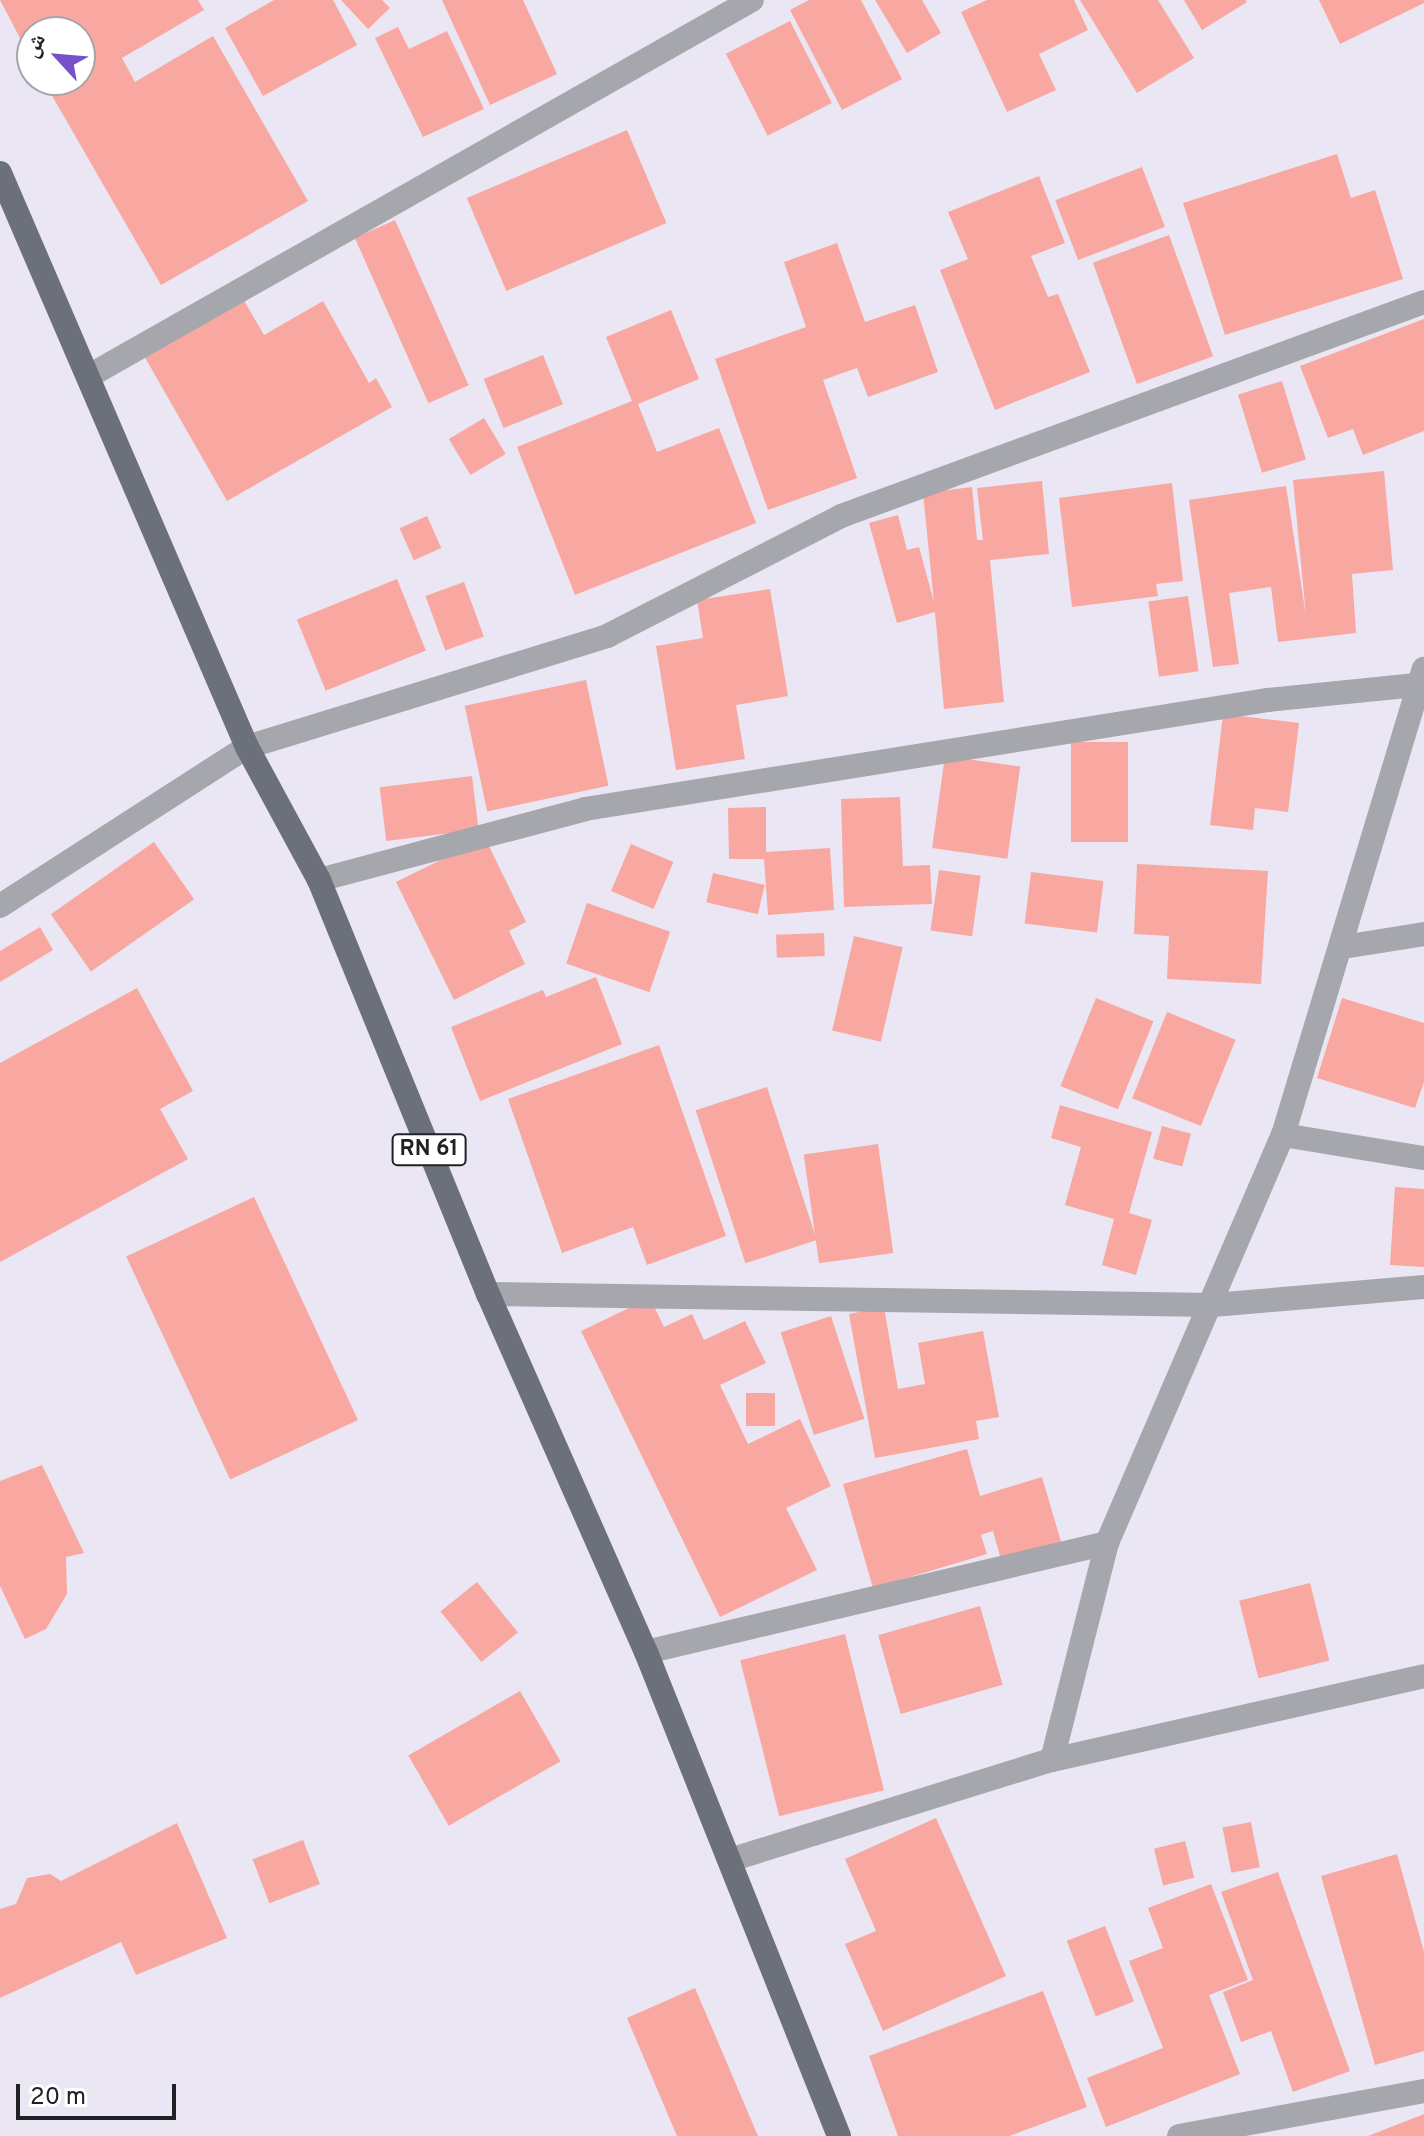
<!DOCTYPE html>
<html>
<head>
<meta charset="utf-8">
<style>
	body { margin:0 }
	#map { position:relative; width:1424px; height:2136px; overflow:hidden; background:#eae6f4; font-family:Overpass,"Noto Naskh Arabic",sans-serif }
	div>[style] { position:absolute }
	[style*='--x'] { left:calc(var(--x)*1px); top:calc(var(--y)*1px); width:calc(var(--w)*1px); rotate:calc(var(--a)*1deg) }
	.building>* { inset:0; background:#f8a8a0; transform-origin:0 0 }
	.minor>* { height:24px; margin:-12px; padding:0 12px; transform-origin:12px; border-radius:12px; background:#a5a7ad }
	.primary>* { height:24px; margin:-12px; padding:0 12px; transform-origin:12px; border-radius:12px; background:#6c707a }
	span { translate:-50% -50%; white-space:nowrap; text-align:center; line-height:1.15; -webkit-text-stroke:6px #fff; paint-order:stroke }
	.shield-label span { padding:2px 6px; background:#fff; border:2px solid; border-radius:6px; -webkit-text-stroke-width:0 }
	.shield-label { font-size:22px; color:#212025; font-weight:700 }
	.north { position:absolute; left:16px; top:16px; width:80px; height:80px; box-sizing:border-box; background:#fff; border:2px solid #a6a6a8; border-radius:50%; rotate:296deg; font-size:22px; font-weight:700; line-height:32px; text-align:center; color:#212025 }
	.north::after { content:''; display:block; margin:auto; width:28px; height:36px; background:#7551ca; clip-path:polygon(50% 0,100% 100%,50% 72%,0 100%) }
	.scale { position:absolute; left:16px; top:2084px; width:160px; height:36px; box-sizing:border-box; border:4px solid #212025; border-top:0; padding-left:10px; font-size:24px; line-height:28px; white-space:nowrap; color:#212025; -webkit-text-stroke:6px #fff; paint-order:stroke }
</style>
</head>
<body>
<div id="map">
	<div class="building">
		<i style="clip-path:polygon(0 0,198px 0,204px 10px,122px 58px,135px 82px,213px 36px,308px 201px,161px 285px,43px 80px,80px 80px,80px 32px,32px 32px,32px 61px)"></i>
		<i style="clip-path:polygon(274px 0,333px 0,357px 45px,263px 96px,225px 28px)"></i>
		<i style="clip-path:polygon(341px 0,382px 0,390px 8px,368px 29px)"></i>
		<i style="clip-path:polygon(442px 0,523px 0,557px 74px,490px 105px)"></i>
		<i style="clip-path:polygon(809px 0,861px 0,902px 79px,842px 110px,790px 10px)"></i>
		<i style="clip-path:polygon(875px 0,922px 0,941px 33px,907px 53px)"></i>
		<i style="clip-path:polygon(987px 0,1074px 0,1088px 30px,1039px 54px,1056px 90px,1007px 112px,961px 12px)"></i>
		<i style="clip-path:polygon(1080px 0,1158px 0,1194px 58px,1137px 93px)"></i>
		<i style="clip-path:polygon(1184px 0,1245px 0,1247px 2px,1202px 30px)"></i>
		<i style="clip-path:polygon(1319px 0,1424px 0,1424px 3px,1340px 44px)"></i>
		<i style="left:790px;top:21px;width:92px;height:72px;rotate:63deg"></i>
		<i style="clip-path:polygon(398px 27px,409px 49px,447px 31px,484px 109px,423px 137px,375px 38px)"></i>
		<i style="left:627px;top:130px;width:101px;height:174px;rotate:67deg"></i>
		<i style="clip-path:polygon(1337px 154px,1351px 198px,1375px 190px,1403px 279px,1225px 335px,1183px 203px)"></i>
		<i style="left:1142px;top:167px;width:64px;height:93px;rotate:69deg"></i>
		<i style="clip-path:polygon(1039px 176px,1065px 243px,1031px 256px,1048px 297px,1058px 294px,1090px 372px,995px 410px,940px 270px,968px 259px,948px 212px)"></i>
		<i style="left:395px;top:220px;width:181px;height:44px;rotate:66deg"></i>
		<i style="left:1169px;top:235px;width:129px;height:81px;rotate:70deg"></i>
		<i style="clip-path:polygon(837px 243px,865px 322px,915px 305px,938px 372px,868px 397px,857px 368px,823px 380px,857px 478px,768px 510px,715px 359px,806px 327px,784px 262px)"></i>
		<i style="clip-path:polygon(242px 297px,264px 335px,323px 301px,369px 383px,376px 378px,392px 407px,227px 501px,143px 354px)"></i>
		<i style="clip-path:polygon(671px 310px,699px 379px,638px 404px,657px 452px,719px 428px,756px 523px,575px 595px,517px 447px,632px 401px,606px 337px)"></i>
		<i style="clip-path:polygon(1424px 319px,1424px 431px,1363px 455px,1353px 429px,1328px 438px,1300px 366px)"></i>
		<i style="left:543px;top:355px;width:53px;height:64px;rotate:68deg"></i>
		<i style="left:1282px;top:381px;width:82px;height:46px;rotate:73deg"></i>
		<i style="left:484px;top:418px;width:42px;height:41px;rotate:59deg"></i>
		<i style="clip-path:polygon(1384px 471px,1393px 570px,1352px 574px,1356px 633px,1278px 642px,1271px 587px,1229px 593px,1239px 664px,1213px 667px,1189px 500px,1286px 486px,1306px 616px,1293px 480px)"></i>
		<i style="clip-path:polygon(1042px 481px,1049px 554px,990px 560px,1004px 702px,944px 709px,935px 612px,897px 623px,869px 523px,898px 515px,907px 550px,919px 547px,934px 602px,923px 493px,972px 487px,977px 540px,983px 540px,977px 488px)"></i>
		<i style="clip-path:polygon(1172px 483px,1183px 581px,1156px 584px,1158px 596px,1072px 607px,1059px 498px)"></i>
		<i style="left:427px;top:516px;width:35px;height:30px;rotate:66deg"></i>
		<i style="left:397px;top:579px;width:77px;height:108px;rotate:68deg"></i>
		<i style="left:464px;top:582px;width:58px;height:41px;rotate:70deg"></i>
		<i style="clip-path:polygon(770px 589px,788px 696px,736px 705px,745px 759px,676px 770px,656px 646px,703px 638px,697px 600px)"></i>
		<i style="left:1188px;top:596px;width:76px;height:40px;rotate:82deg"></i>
		<i style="left:586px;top:680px;width:108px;height:124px;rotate:78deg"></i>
		<i style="clip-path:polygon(1223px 714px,1299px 723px,1288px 812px,1255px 808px,1253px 830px,1210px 825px)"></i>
		<i style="left:1071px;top:742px;width:57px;height:100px"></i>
		<i style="left:945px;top:756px;width:76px;height:93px;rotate:8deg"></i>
		<i style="left:472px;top:776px;width:54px;height:93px;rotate:83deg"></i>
		<i style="clip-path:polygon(900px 797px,903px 866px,930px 865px,932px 904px,844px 907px,841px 799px)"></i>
		<i style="clip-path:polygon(766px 807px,766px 852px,830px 848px,834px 910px,768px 915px,764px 859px,729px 859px,728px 808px)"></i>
		<i style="clip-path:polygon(485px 838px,526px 922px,509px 931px,525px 964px,454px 1000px,396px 882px)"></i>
		<i style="left:154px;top:842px;width:70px;height:126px;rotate:55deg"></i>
		<i style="left:631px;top:844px;width:46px;height:51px;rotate:23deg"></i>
		<i style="clip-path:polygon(1137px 864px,1268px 871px,1261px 984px,1167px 979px,1169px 936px,1134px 934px)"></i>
		<i style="left:939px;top:870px;width:42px;height:61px;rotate:8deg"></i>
		<i style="left:1031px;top:872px;width:73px;height:52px;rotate:7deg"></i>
		<i style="left:713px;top:873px;width:53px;height:30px;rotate:13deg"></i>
		<i style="left:587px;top:903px;width:88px;height:64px;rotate:19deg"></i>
		<i style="clip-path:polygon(40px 927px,53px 950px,0 982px,0 951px)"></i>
		<i style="left:824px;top:933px;width:23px;height:48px;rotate:88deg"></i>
		<i style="left:854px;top:936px;width:50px;height:97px;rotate:13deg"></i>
		<i style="clip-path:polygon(596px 977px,622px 1044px,480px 1101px,451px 1027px,543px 990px,546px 997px)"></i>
		<i style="clip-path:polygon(137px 988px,193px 1091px,160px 1109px,188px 1159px,0 1262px,0 1063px)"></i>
		<i style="left:1096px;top:998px;width:62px;height:95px;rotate:22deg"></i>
		<i style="clip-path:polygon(1342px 998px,1424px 1023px,1424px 1082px,1415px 1108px,1317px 1078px)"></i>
		<i style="left:1167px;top:1012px;width:74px;height:93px;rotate:22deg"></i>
		<i style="clip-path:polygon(659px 1045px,726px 1236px,647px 1265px,633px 1227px,562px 1253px,508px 1099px)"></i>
		<i style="left:767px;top:1087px;width:161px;height:75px;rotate:72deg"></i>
		<i style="clip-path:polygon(1060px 1105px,1152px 1132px,1129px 1213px,1152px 1220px,1136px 1275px,1102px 1265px,1114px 1219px,1065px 1205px,1081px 1147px,1051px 1138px)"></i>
		<i style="left:1162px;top:1126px;width:30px;height:34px;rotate:15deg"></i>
		<i style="left:878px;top:1144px;width:110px;height:75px;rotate:82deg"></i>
		<i style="clip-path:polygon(1395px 1187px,1424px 1189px,1424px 1267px,1390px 1265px)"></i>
		<i style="left:254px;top:1197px;width:246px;height:141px;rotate:65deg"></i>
		<i style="clip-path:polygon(650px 1298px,664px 1327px,692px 1314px,704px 1340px,745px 1321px,766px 1363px,720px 1385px,748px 1444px,800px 1419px,831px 1486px,786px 1508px,817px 1570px,720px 1617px,581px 1331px)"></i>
		<i style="clip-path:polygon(884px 1307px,898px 1389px,925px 1384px,918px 1343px,983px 1331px,999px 1417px,976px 1421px,979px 1439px,875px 1458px,849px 1314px)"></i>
		<i style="left:831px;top:1316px;width:108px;height:53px;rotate:72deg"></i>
		<i style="left:746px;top:1393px;width:29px;height:33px"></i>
		<i style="clip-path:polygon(967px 1449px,980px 1496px,1042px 1477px,1062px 1545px,1002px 1563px,993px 1531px,981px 1535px,987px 1554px,873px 1588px,843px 1484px)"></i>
		<i style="clip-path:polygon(42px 1465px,84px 1553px,66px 1557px,67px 1594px,46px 1629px,25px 1639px,0 1586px,0 1481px)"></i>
		<i style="left:477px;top:1582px;width:65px;height:47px;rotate:51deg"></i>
		<i style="left:1310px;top:1583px;width:80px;height:73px;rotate:76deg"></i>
		<i style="left:980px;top:1606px;width:82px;height:106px;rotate:74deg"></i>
		<i style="left:845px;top:1634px;width:161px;height:108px;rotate:76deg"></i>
		<i style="left:520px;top:1691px;width:81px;height:129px;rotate:60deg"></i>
		<i style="clip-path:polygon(936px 1818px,1006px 1976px,883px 2031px,845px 1944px,876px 1931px,845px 1859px)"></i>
		<i style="left:1251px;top:1822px;width:46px;height:29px;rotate:79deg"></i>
		<i style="clip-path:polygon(177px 1823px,227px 1938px,136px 1975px,121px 1942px,0 1998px,0 1909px,16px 1904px,27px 1878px,50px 1874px,61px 1881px)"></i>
		<i style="left:303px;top:1840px;width:47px;height:54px;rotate:69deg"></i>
		<i style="left:1185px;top:1841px;width:38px;height:32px;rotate:76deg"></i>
		<i style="clip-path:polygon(1397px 1854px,1424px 1952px,1424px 2051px,1375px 2065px,1321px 1876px)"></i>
		<i style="clip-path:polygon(1278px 1872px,1350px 2071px,1293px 2092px,1271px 2031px,1241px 2042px,1223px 1992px,1253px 1980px,1221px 1892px)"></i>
		<i style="clip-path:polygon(1211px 1884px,1248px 1980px,1209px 1995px,1240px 2074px,1106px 2127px,1087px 2078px,1163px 2048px,1129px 1961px,1163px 1948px,1148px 1908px)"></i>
		<i style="left:1105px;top:1926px;width:81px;height:41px;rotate:69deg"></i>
		<i style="clip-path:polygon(695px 1988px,758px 2136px,677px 2136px,627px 2018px)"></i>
		<i style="clip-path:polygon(1043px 1991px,1087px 2107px,1009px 2136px,898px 2136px,869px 2056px)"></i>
		<i style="clip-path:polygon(1424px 2114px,1424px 2136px,1368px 2136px)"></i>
	</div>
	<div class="minor">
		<i style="--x:89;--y:376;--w:762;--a:-29.56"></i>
		<i style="--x:319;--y:880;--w:275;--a:-14.9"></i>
		<i style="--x:585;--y:809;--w:692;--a:-9.07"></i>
		<i style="--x:1268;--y:700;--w:149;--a:-5.8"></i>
		<i style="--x:0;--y:906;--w:294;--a:-32.8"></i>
		<i style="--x:247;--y:747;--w:377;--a:-17.1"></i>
		<i style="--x:607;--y:636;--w:263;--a:-27.1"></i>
		<i style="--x:841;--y:516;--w:621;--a:-20.16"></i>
		<i style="--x:1343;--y:947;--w:82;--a:-9.1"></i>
		<i style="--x:1283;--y:1135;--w:143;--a:9.3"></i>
		<i style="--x:488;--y:1294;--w:725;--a:0.87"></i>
		<i style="--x:1213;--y:1305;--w:212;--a:-4.9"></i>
		<i style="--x:646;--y:1652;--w:474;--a:-13.3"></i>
		<i style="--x:1052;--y:1760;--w:381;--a:-12.7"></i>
		<i style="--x:730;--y:1860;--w:337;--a:-17.3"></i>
		<i style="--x:1052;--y:1760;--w:224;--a:-75.8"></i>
		<i style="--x:1107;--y:1543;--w:444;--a:-66.7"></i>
		<i style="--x:1283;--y:1135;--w:487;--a:-73.2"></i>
		<i style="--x:1179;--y:2136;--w:249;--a:-10.4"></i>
	</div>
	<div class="primary">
		<i style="--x:0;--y:173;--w:625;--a:66.72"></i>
		<i style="--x:247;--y:747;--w:151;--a:61.6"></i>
		<i style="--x:319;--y:880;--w:447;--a:67.8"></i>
		<i style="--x:488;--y:1294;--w:391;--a:66.2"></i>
		<i style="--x:646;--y:1652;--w:521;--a:68.26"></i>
	</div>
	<div class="shield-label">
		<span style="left:429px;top:1150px">RN 61</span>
	</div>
	<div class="north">ش</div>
	<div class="scale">20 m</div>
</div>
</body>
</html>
